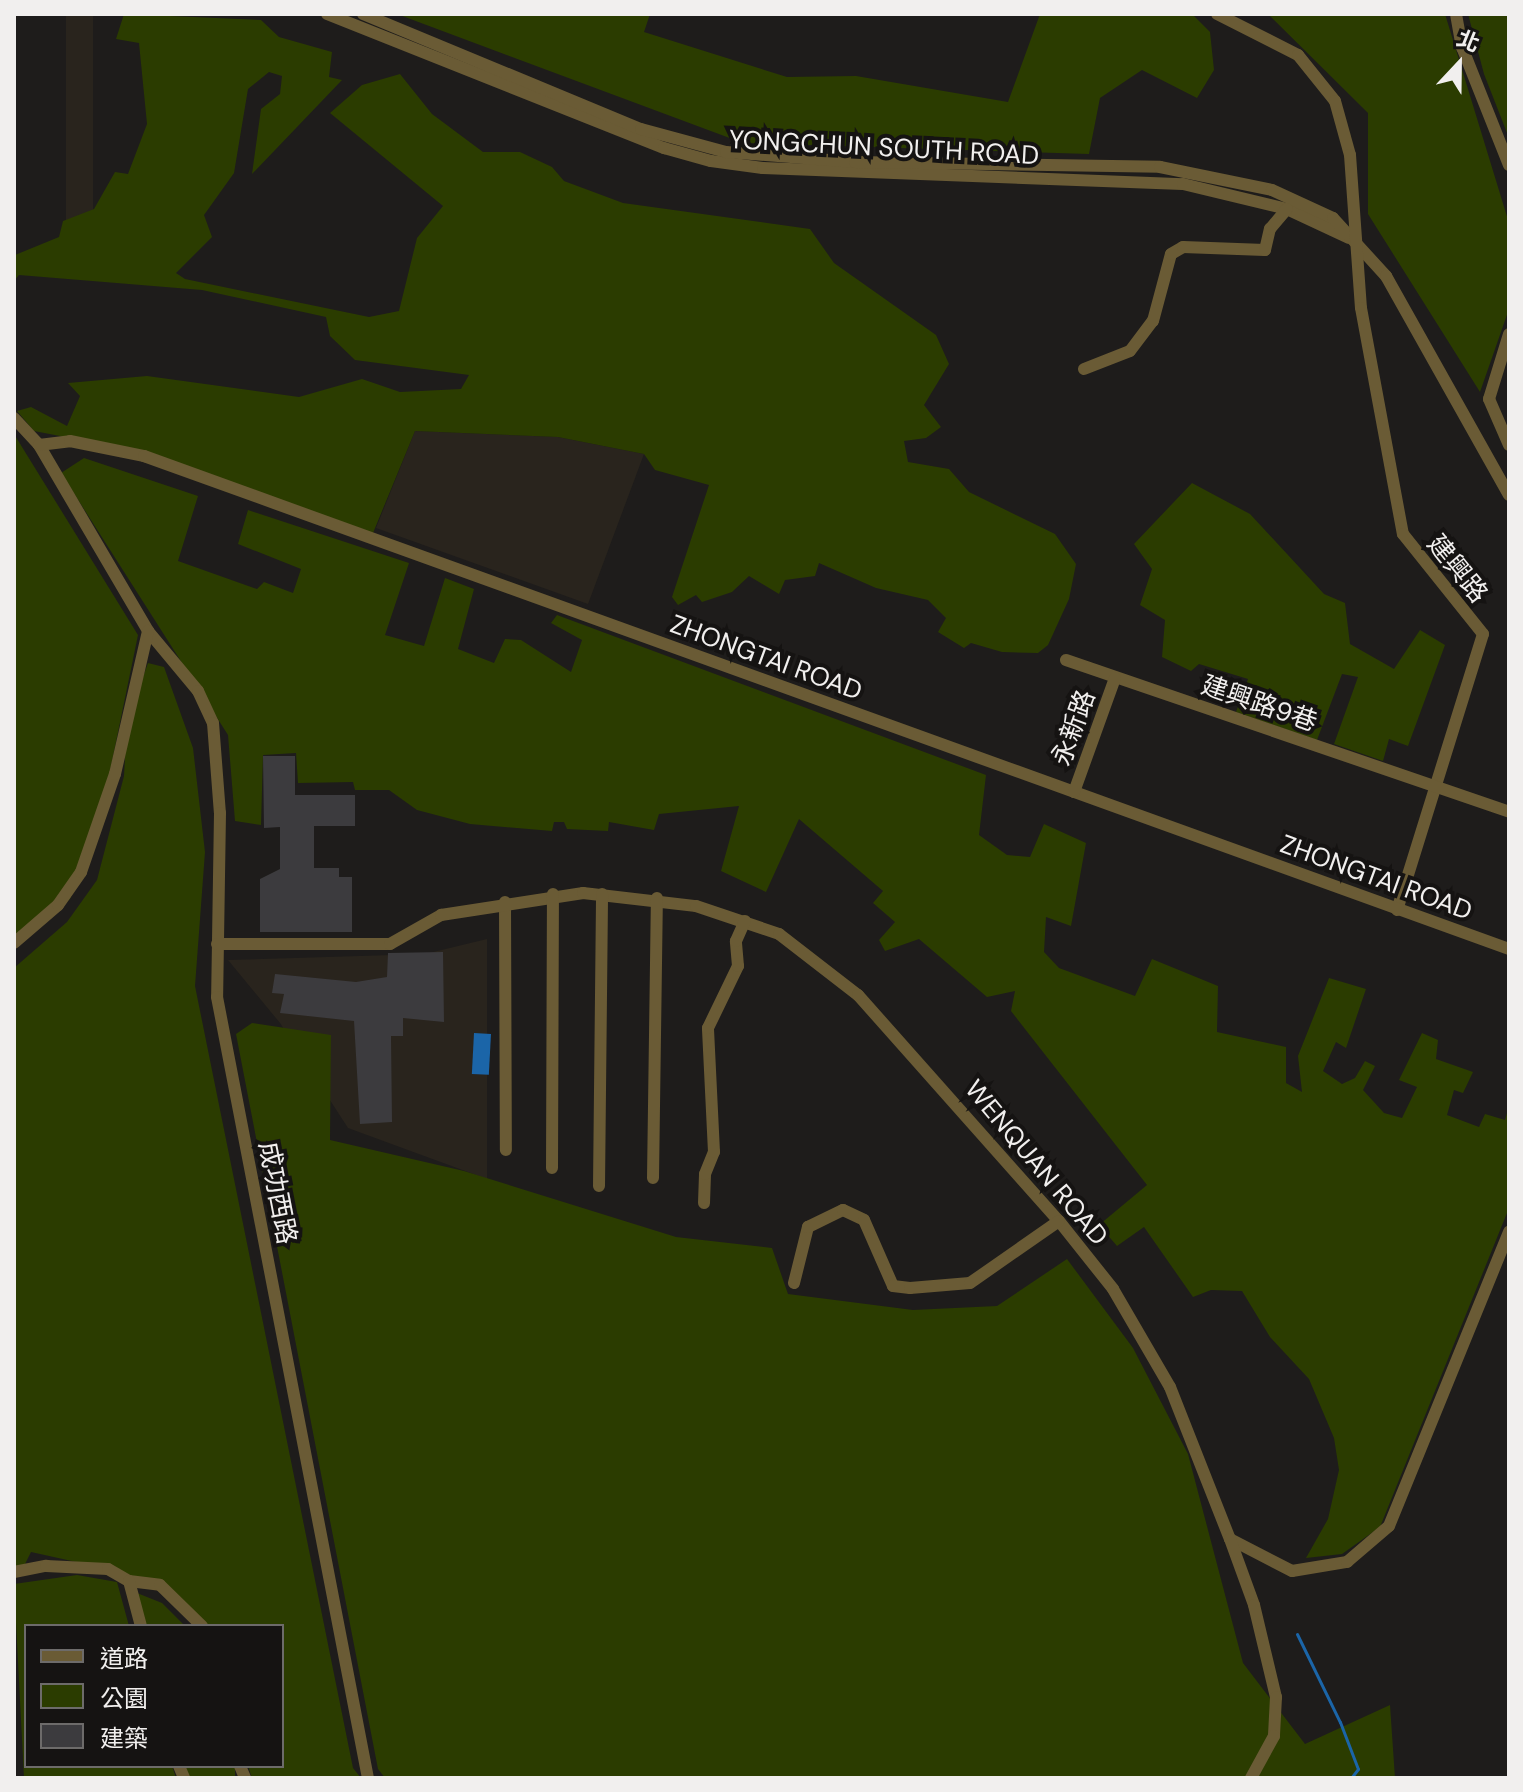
<!DOCTYPE html>
<html>
<head>
<meta charset="utf-8">
<style>
	body { margin:0 }
	#map { position:relative; width:1523px; height:1792px; overflow:hidden; background:#1e1c1b; font-family:"DM Sans","Noto Sans TC",sans-serif }
	div>[style] { position:absolute }
	[style*='--x'] { left:calc(var(--x)*1px); top:calc(var(--y)*1px); width:calc(var(--w)*1px); rotate:calc(var(--a)*1deg) }
	.built>* { inset:0; background:#29241d; transform-origin:0 0 }
	.green>* { inset:0; background:#2b3c00; transform-origin:0 0 }
	.water>* { inset:0; background:#1b65a8; transform-origin:0 0 }
	.stream>* { height:3px; margin:-1.5px; padding:0 1.5px; transform-origin:1.5px; border-radius:1.5px; background:#1b65a8 }
	.building>* { inset:0; background:#3c3b3e }
	.minor>* { height:12px; margin:-6px; padding:0 6px; transform-origin:6px; border-radius:6px; background:#6a5b35 }
	span { translate:-50% -50%; white-space:nowrap; text-align:center; line-height:1.15; -webkit-text-stroke:8px #151312; paint-order:stroke }
	.street-label { font-size:26px; color:#f1efee }
	.frame { position:absolute; inset:0; border:16px solid #f1efee; pointer-events:none }
	.legend { position:absolute; left:24px; top:1624px; width:260px; height:144px; box-sizing:border-box; background:#151312; border:2px solid #6d6b6a; margin:0; padding:10px 14px; list-style:none; font-size:24px; color:#f1efee }
	.legend li { display:flex; align-items:center; gap:16px; height:40px }
	.legend b { width:40px; border:2px solid #6d6b6a }
	.north { position:absolute; left:1419px; top:24px; width:80px; height:80px; -webkit-text-stroke:6px #151312; paint-order:stroke; rotate:22deg; font-size:22px; font-weight:700; line-height:32px; text-align:center; color:#f1efee }
	.north::after { content:''; display:block; margin:auto; width:28px; height:36px; background:#f1efee; clip-path:polygon(50% 0,100% 100%,50% 72%,0 100%) }
</style>
</head>
<body>
<div id="map">
	<div class="built">
		<i style="left:66px;top:14px;width:27px;height:220px"></i>
		<i style="clip-path:polygon(415px 431px,558px 437px,644px 454px,588px 604px,376px 528px)"></i>
		<i style="clip-path:polygon(487px 939px,487px 1179px,348px 1128px,280px 1023px,228px 960px,425px 954px)"></i>
	</div>
	<div class="green">
		<i style="clip-path:polygon(124px 14px,261px 20px,279px 37px,332px 52px,329px 77px,342px 80px,252px 174px,261px 109px,280px 94px,282px 76px,269px 72px,248px 89px,234px 173px,204px 215px,212px 237px,176px 273px,185px 279px,369px 317px,399px 311px,417px 238px,443px 206px,330px 113px,362px 85px,400px 74px,432px 114px,483px 152px,520px 152px,552px 167px,564px 181px,623px 203px,810px 229px,834px 263px,936px 335px,949px 364px,924px 405px,941px 427px,926px 438px,904px 441px,908px 462px,949px 469px,969px 492px,1055px 534px,1076px 564px,1069px 599px,1048px 645px,1038px 653px,1002px 652px,971px 643px,964px 648px,938px 632px,946px 618px,928px 600px,876px 588px,819px 563px,815px 576px,785px 580px,779px 594px,749px 576px,732px 592px,702px 602px,696px 595px,678px 605px,672px 597px,709px 485px,655px 470px,644px 454px,558px 437px,415px 431px,373px 533px,143px 452px,34px 431px,17px 411px,31px 407px,67px 426px,80px 396px,68px 383px,147px 376px,299px 397px,362px 379px,400px 392px,461px 389px,469px 375px,355px 360px,330px 336px,326px 317px,202px 290px,19px 275px,14px 281px,15px 255px,59px 237px,63px 221px,94px 209px,115px 172px,128px 174px,147px 124px,139px 43px,116px 39px)"></i>
		<i style="clip-path:polygon(397px 14px,650px 14px,644px 32px,787px 77px,856px 76px,1008px 102px,1040px 14px,1192px 14px,1210px 32px,1214px 70px,1197px 98px,1142px 70px,1100px 98px,1089px 154px,743px 143px)"></i>
		<i style="clip-path:polygon(1268px 14px,1445px 14px,1509px 223px,1509px 309px,1480px 392px,1368px 214px,1368px 113px)"></i>
		<i style="clip-path:polygon(1468px 14px,1509px 14px,1509px 138px,1484px 74px)"></i>
		<i style="clip-path:polygon(14px 434px,138px 635px,97px 834px,70px 899px,14px 950px)"></i>
		<i style="clip-path:polygon(84px 458px,198px 496px,178px 561px,257px 589px,264px 582px,293px 593px,301px 569px,238px 544px,248px 510px,409px 563px,385px 635px,424px 646px,445px 578px,474px 589px,458px 649px,494px 663px,505px 639px,521px 640px,571px 672px,582px 640px,551px 623px,557px 615px,986px 775px,979px 835px,1007px 855px,1030px 857px,1044px 824px,1086px 843px,1071px 926px,1046px 917px,1044px 952px,1059px 968px,1135px 996px,1152px 959px,1218px 986px,1217px 1032px,1286px 1047px,1286px 1083px,1302px 1092px,1298px 1056px,1329px 978px,1366px 989px,1346px 1048px,1336px 1042px,1323px 1071px,1342px 1084px,1355px 1078px,1365px 1061px,1375px 1066px,1363px 1090px,1384px 1113px,1402px 1118px,1417px 1087px,1399px 1080px,1422px 1033px,1438px 1040px,1436px 1059px,1473px 1072px,1463px 1093px,1454px 1090px,1447px 1115px,1479px 1127px,1485px 1114px,1505px 1120px,1509px 1106px,1509px 1208px,1380px 1527px,1342px 1554px,1306px 1558px,1328px 1519px,1339px 1470px,1334px 1438px,1309px 1379px,1270px 1337px,1242px 1291px,1211px 1290px,1193px 1297px,1144px 1227px,1117px 1246px,1099px 1225px,1147px 1185px,1011px 1011px,1015px 991px,987px 997px,919px 939px,885px 951px,879px 940px,895px 922px,873px 903px,883px 891px,799px 819px,766px 892px,721px 871px,739px 806px,659px 814px,654px 830px,609px 822px,608px 831px,567px 829px,564px 822px,554px 822px,552px 831px,470px 824px,417px 810px,389px 790px,355px 790px,353px 782px,298px 783px,296px 753px,263px 755px,261px 825px,235px 821px,228px 735px,61px 473px)"></i>
		<i style="clip-path:polygon(1192px 483px,1250px 514px,1324px 594px,1345px 603px,1350px 644px,1394px 669px,1420px 630px,1445px 645px,1408px 746px,1389px 739px,1383px 761px,1334px 744px,1358px 677px,1342px 674px,1317px 740px,1236px 712px,1248px 679px,1199px 664px,1191px 671px,1162px 657px,1165px 620px,1140px 605px,1152px 569px,1134px 544px)"></i>
		<i style="clip-path:polygon(148px 663px,164px 667px,193px 748px,205px 852px,195px 986px,353px 1768px,361px 1778px,252px 1778px,248px 1766px,282px 1766px,282px 1626px,202px 1626px,171px 1594px,126px 1573px,31px 1552px,22px 1570px,14px 1571px,14px 968px,67px 922px,97px 880px,124px 776px,127px 722px)"></i>
		<i style="clip-path:polygon(252px 1023px,331px 1035px,330px 1140px,464px 1171px,676px 1237px,772px 1248px,788px 1294px,913px 1310px,997px 1306px,1067px 1259px,1133px 1348px,1188px 1454px,1243px 1663px,1305px 1744px,1390px 1705px,1395px 1778px,385px 1778px,378px 1769px,236px 1034px)"></i>
		<i style="clip-path:polygon(77px 1575px,117px 1582px,129px 1626px,26px 1626px,26px 1766px,172px 1766px,176px 1778px,24px 1778px,14px 1584px)"></i>
		<i style="clip-path:polygon(132px 1591px,162px 1603px,185px 1626px,142px 1626px)"></i>
		<i style="left:182px;top:1766px;width:53px;height:12px"></i>
	</div>
	<div class="water">
		<i style="left:474px;top:1033px;width:17px;height:41px;rotate:3deg"></i>
	</div>
	<div class="stream">
		<i style="--x:1297;--y:1634;--w:98;--a:64"></i>
		<i style="--x:1340;--y:1722;--w:50;--a:69"></i>
		<i style="--x:1358;--y:1769;--w:11;--a:128"></i>
	</div>
	<div class="building">
		<i style="clip-path:polygon(263px 756px,295px 756px,295px 795px,355px 795px,355px 826px,314px 826px,314px 868px,339px 868px,339px 877px,352px 877px,352px 932px,260px 932px,260px 879px,280px 869px,280px 827px,264px 828px)"></i>
		<i style="clip-path:polygon(443px 952px,444px 1022px,403px 1018px,403px 1036px,391px 1036px,392px 1122px,360px 1124px,354px 1021px,280px 1013px,284px 994px,272px 993px,275px 974px,356px 982px,387px 977px,388px 953px)"></i>
	</div>
	<div class="minor">
		<i style="--x:327;--y:14;--w:363;--a:21.7"></i>
		<i style="--x:664;--y:148;--w:49;--a:15.5"></i>
		<i style="--x:711;--y:161;--w:52;--a:7.7"></i>
		<i style="--x:763;--y:168;--w:420;--a:2.2"></i>
		<i style="--x:1183;--y:184;--w:107;--a:13.5"></i>
		<i style="--x:1287;--y:209;--w:68;--a:25.1"></i>
		<i style="--x:363;--y:14;--w:301;--a:22.5"></i>
		<i style="--x:641;--y:129;--w:88;--a:15.1"></i>
		<i style="--x:726;--y:152;--w:129;--a:4.4"></i>
		<i style="--x:855;--y:162;--w:305;--a:0.9"></i>
		<i style="--x:1160;--y:167;--w:114;--a:11.6"></i>
		<i style="--x:1272;--y:190;--w:67;--a:24.7"></i>
		<i style="--x:1333;--y:218;--w:79;--a:47.6"></i>
		<i style="--x:1386;--y:276;--w:251;--a:60.7"></i>
		<i style="--x:1217;--y:14;--w:91;--a:26.8"></i>
		<i style="--x:1298;--y:55;--w:59;--a:51.2"></i>
		<i style="--x:1335;--y:101;--w:56;--a:74.5"></i>
		<i style="--x:1350;--y:155;--w:153;--a:85.9"></i>
		<i style="--x:1361;--y:308;--w:230;--a:79.5"></i>
		<i style="--x:1403;--y:534;--w:128;--a:51.3"></i>
		<i style="--x:1483;--y:634;--w:289;--a:107.3"></i>
		<i style="--x:1456;--y:14;--w:34;--a:80"></i>
		<i style="--x:1462;--y:47;--w:127;--a:68.3"></i>
		<i style="--x:1509;--y:334;--w:68;--a:107.1"></i>
		<i style="--x:1489;--y:399;--w:50;--a:66.5"></i>
		<i style="--x:1084;--y:369;--w:49;--a:-21.4"></i>
		<i style="--x:1130;--y:351;--w:38;--a:-53"></i>
		<i style="--x:1153;--y:321;--w:69;--a:-75"></i>
		<i style="--x:1171;--y:254;--w:14;--a:-30"></i>
		<i style="--x:1183;--y:247;--w:82;--a:2.1"></i>
		<i style="--x:1265;--y:250;--w:22;--a:-77"></i>
		<i style="--x:1270;--y:229;--w:26;--a:-50"></i>
		<i style="--x:14;--y:418;--w:37;--a:47"></i>
		<i style="--x:39;--y:445;--w:216;--a:59.6"></i>
		<i style="--x:148;--y:631;--w:78;--a:50.2"></i>
		<i style="--x:198;--y:691;--w:35;--a:65"></i>
		<i style="--x:213;--y:723;--w:90;--a:85.6"></i>
		<i style="--x:220;--y:813;--w:184;--a:90.9"></i>
		<i style="--x:217;--y:997;--w:795;--a:79.06"></i>
		<i style="--x:39;--y:445;--w:31;--a:-7"></i>
		<i style="--x:70;--y:441;--w:76;--a:11.5"></i>
		<i style="--x:144;--y:456;--w:1451;--a:19.86"></i>
		<i style="--x:1066;--y:660;--w:468;--a:18.9"></i>
		<i style="--x:1074;--y:792;--w:121;--a:-70.2"></i>
		<i style="--x:505;--y:902;--w:248;--a:89.8"></i>
		<i style="--x:14;--y:943;--w:58;--a:-40.8"></i>
		<i style="--x:58;--y:905;--w:40;--a:-55.1"></i>
		<i style="--x:81;--y:872;--w:104;--a:-70.9"></i>
		<i style="--x:115;--y:774;--w:147;--a:-77"></i>
		<i style="--x:217;--y:944;--w:173;--a:0"></i>
		<i style="--x:390;--y:944;--w:59;--a:-29.6"></i>
		<i style="--x:441;--y:915;--w:144;--a:-8.8"></i>
		<i style="--x:583;--y:893;--w:114;--a:6.6"></i>
		<i style="--x:696;--y:906;--w:88;--a:18.6"></i>
		<i style="--x:779;--y:934;--w:100;--a:37.7"></i>
		<i style="--x:858;--y:995;--w:302;--a:48.4"></i>
		<i style="--x:1059;--y:1221;--w:87;--a:51.5"></i>
		<i style="--x:1113;--y:1289;--w:113;--a:59.8"></i>
		<i style="--x:1170;--y:1387;--w:163;--a:68.5"></i>
		<i style="--x:1230;--y:1539;--w:70;--a:27.3"></i>
		<i style="--x:1292;--y:1571;--w:56;--a:-9.3"></i>
		<i style="--x:1347;--y:1562;--w:55;--a:-40.6"></i>
		<i style="--x:1389;--y:1526;--w:318;--a:-67.8"></i>
		<i style="--x:552;--y:1168;--w:274;--a:-89.8"></i>
		<i style="--x:653;--y:1178;--w:280;--a:-89.2"></i>
		<i style="--x:599;--y:1186;--w:292;--a:-89.4"></i>
		<i style="--x:704;--y:1203;--w:29;--a:-88"></i>
		<i style="--x:705;--y:1174;--w:24;--a:-68"></i>
		<i style="--x:714;--y:1152;--w:124;--a:-92.8"></i>
		<i style="--x:708;--y:1028;--w:69;--a:-64.2"></i>
		<i style="--x:738;--y:966;--w:25;--a:-95"></i>
		<i style="--x:736;--y:941;--w:22;--a:-66"></i>
		<i style="--x:794;--y:1283;--w:58;--a:-76"></i>
		<i style="--x:808;--y:1227;--w:39;--a:-26"></i>
		<i style="--x:843;--y:1210;--w:23;--a:25"></i>
		<i style="--x:864;--y:1220;--w:72;--a:66.3"></i>
		<i style="--x:893;--y:1286;--w:17;--a:7"></i>
		<i style="--x:910;--y:1288;--w:60;--a:-4.8"></i>
		<i style="--x:970;--y:1283;--w:108;--a:-34.9"></i>
		<i style="--x:1230;--y:1539;--w:70;--a:70"></i>
		<i style="--x:1254;--y:1605;--w:95;--a:76.6"></i>
		<i style="--x:1276;--y:1697;--w:39;--a:93"></i>
		<i style="--x:1274;--y:1736;--w:48;--a:118.7"></i>
		<i style="--x:14;--y:1572;--w:33;--a:-11"></i>
		<i style="--x:46;--y:1566;--w:62;--a:2.8"></i>
		<i style="--x:108;--y:1569;--w:24;--a:30"></i>
		<i style="--x:129;--y:1581;--w:31;--a:7"></i>
		<i style="--x:160;--y:1585;--w:59;--a:44.3"></i>
		<i style="--x:129;--y:1581;--w:47;--a:75.1"></i>
		<i style="--x:179;--y:1766;--w:13;--a:67"></i>
		<i style="--x:240;--y:1766;--w:13;--a:67"></i>
	</div>
	<div class="street-label">
		<span style="left:884px;top:148px;rotate:3deg">YONGCHUN SOUTH ROAD</span>
		<span style="left:1457px;top:569px;rotate:51deg">建興路</span>
		<span style="left:766px;top:658px;rotate:20deg">ZHONGTAI ROAD</span>
		<span style="left:1259px;top:704px;rotate:19deg">建興路9巷</span>
		<span style="left:1074px;top:728px;rotate:-70deg">永新路</span>
		<span style="left:1376px;top:878px;rotate:20deg">ZHONGTAI ROAD</span>
		<span style="left:1036px;top:1163px;rotate:50deg">WENQUAN ROAD</span>
		<span style="left:277px;top:1193px;rotate:79deg">成功西路</span>
	</div>
	<div class="frame"></div>
	<ul class="legend">
	<li><b style="height:10px;background:#6a5b35"></b>道路</li>
	<li><b style="height:22px;background:#2b3c00"></b>公園</li>
	<li><b style="height:22px;background:#3c3b3e"></b>建築</li>
	</ul>
	<div class="north">北</div>
</div>
</body>
</html>
